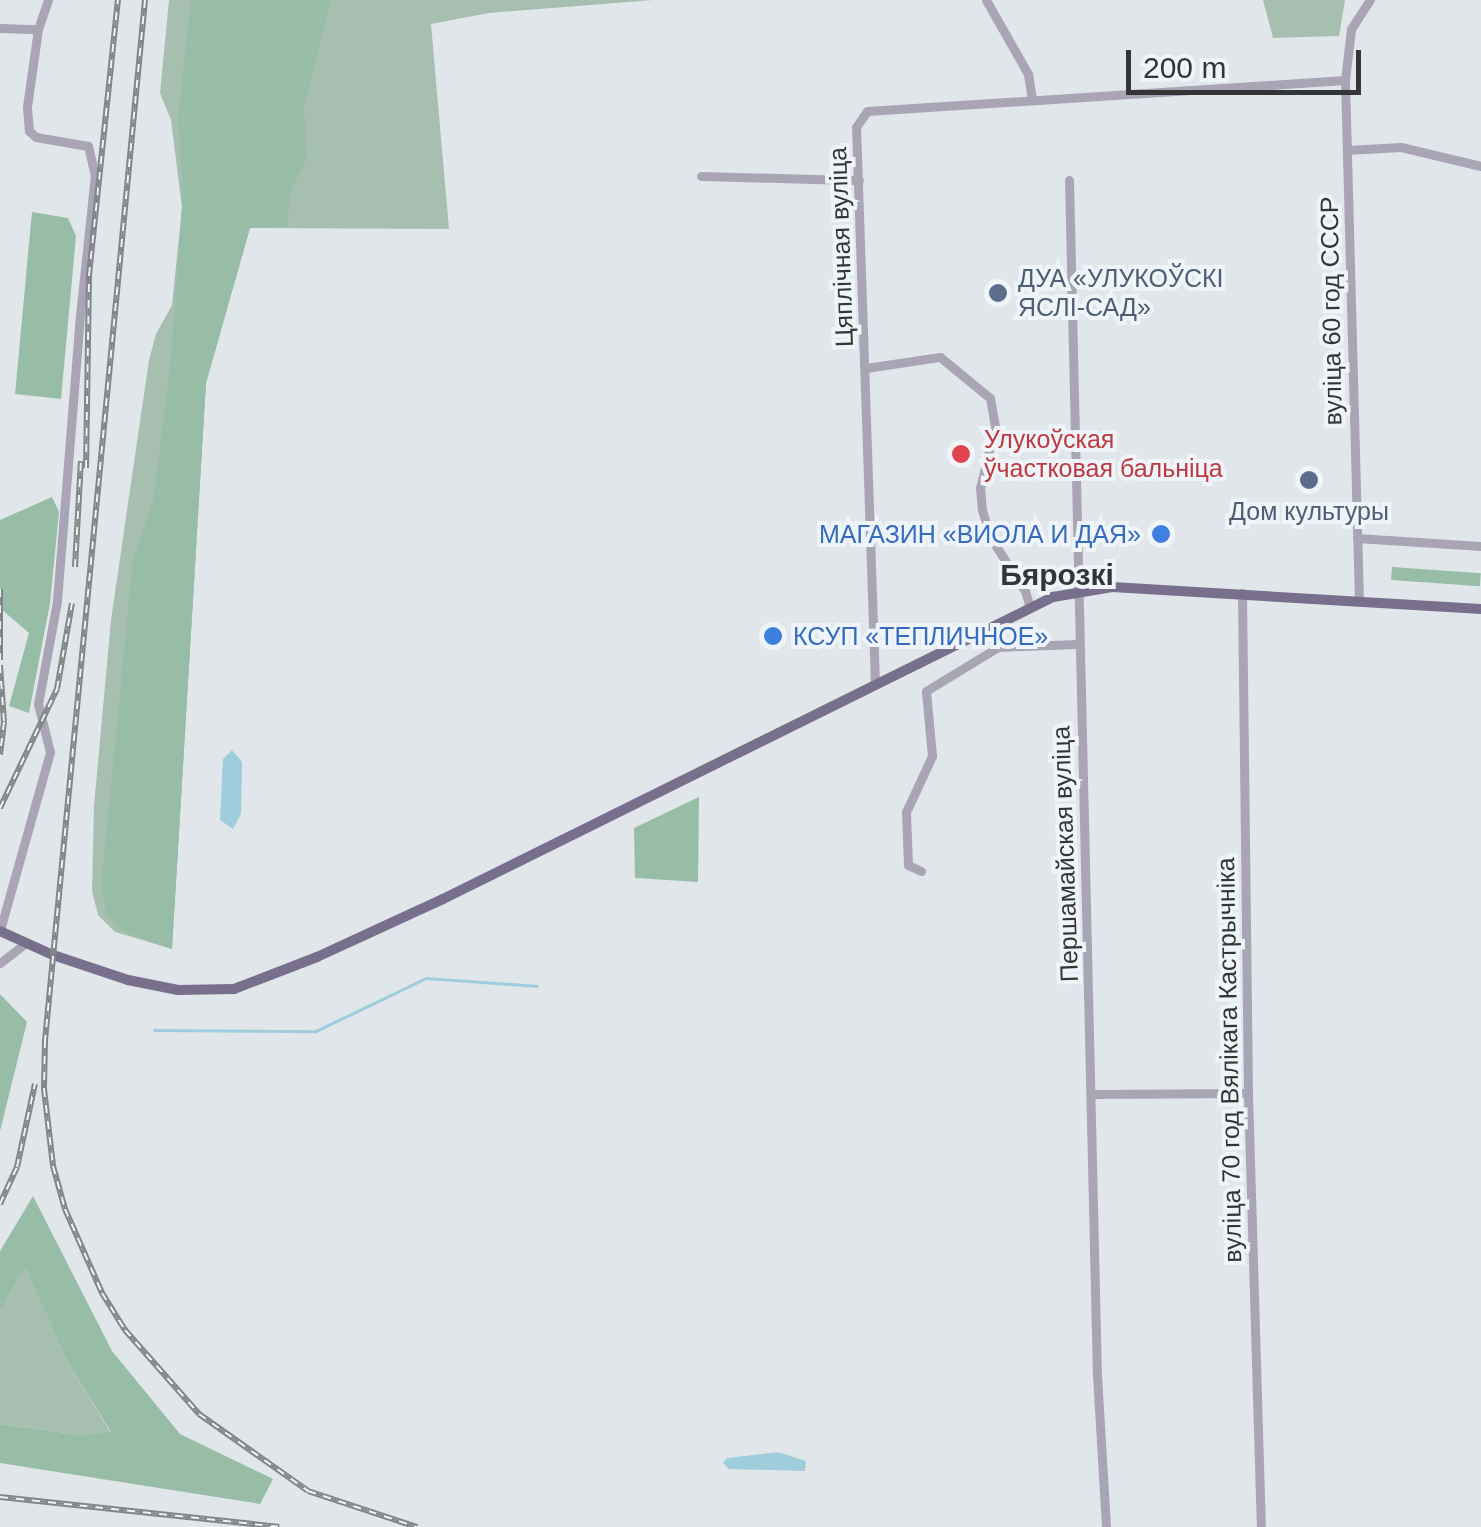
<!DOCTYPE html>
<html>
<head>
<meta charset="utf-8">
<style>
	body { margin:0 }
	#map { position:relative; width:1481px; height:1527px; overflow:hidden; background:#e1e6eb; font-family:Helvetica,sans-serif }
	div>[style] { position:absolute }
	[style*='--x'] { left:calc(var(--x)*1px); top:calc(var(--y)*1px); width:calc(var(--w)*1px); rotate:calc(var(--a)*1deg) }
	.green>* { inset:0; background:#a7bfb0 }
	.forest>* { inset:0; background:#97bda6; transform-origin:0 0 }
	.water>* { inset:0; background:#a0cddc }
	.stream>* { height:2.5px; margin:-1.25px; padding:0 1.25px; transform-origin:1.25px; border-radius:1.25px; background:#a0cddc }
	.minor>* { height:9px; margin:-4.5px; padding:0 4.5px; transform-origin:4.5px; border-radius:4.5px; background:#a9a5b5 }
	.major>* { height:10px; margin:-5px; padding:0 5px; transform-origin:5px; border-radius:5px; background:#776f8b }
	.rail>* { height:6px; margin-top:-3px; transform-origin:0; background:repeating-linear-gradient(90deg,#eef4f8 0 8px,#828688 0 16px); box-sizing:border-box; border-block:2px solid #828688 }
	.dots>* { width:28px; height:28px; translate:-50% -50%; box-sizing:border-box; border:5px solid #eef4f8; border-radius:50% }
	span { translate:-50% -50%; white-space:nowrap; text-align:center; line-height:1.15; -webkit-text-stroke:8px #eef4f8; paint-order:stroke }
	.street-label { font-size:25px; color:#333536 }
	.service-label { font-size:25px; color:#4e5e75 }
	.left { translate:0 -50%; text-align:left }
	.health-label { font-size:25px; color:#be3a42 }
	.shop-label { font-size:25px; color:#366cbe }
	.right { translate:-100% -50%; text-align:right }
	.quarter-label { font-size:30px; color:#333536; font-weight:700 }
	.scale { position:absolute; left:1126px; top:50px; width:235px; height:45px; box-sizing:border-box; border:5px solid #333536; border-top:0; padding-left:12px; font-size:30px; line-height:35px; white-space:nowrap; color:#333536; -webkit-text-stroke:8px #eef4f8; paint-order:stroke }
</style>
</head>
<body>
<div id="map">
	<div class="green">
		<i style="clip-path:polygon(169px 0,653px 0,489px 13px,431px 24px,449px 229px,250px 228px,206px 383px,172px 949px,115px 932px,98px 915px,92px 891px,94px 806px,111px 620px,149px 360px,156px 334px,172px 305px,182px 208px,171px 120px,160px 93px)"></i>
		<i style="clip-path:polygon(1263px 0,1345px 0,1339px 36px,1273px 38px)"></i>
		<i style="clip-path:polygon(25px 1265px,68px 1363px,111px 1433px,81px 1435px,0 1424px,0 1311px)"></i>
	</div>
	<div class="forest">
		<i style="clip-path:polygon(191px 0,331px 0,304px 107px,307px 159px,291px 190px,287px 227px,250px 228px,206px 383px,172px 949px,124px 932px,107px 915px,101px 890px,133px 559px,153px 502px,170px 370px,183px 193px,178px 119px)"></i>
		<i style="clip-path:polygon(32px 212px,68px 218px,76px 236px,61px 399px,15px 394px)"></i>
		<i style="clip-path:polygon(52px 497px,59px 512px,50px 603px,29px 713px,9px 706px,29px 633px,0 608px,0 520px)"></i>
		<i style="left:1392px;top:567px;width:89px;height:13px;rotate:4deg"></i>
		<i style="clip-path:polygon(699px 797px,698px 882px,635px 878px,634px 828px)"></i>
		<i style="clip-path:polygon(0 994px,27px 1022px,0 1131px)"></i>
		<i style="clip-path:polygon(33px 1196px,112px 1351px,180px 1434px,273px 1479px,260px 1504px,0 1463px,0 1424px,81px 1435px,111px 1432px,68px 1363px,25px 1266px,0 1311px,0 1251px)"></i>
	</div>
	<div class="water">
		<i style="clip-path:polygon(232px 750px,242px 762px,241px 814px,233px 829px,220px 820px,223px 759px)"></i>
		<i style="clip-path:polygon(778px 1452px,806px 1461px,805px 1471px,729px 1469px,723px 1463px,727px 1458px)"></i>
	</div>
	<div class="stream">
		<i style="--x:154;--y:1030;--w:162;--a:0.4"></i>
		<i style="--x:316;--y:1031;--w:122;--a:-25.7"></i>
		<i style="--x:426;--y:978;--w:111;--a:4.1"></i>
	</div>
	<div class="minor">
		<i style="--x:986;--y:0;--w:85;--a:60.4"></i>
		<i style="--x:1028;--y:74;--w:26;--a:81"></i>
		<i style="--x:0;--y:28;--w:38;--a:2"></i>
		<i style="--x:1347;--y:150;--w:54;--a:-3.2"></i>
		<i style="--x:1401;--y:147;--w:82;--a:13.4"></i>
		<i style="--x:701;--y:176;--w:158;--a:1.5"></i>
		<i style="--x:1069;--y:180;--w:1195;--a:88.66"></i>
		<i style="--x:1097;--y:1375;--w:152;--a:86.6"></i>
		<i style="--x:866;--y:368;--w:75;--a:-8.5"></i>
		<i style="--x:940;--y:357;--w:65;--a:39.4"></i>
		<i style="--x:990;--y:398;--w:29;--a:80"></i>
		<i style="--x:995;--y:427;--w:63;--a:103.8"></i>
		<i style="--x:980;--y:488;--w:22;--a:85"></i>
		<i style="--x:982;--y:510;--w:28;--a:73"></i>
		<i style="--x:990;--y:537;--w:64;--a:57.1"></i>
		<i style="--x:1025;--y:591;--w:17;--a:73"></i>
		<i style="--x:1357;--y:538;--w:124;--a:3.7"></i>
		<i style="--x:1242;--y:593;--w:500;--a:89.31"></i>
		<i style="--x:1248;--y:1093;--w:434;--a:88.3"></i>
		<i style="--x:1359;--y:601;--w:521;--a:-91.54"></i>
		<i style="--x:1345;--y:80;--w:51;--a:-83.3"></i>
		<i style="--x:1351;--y:29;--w:35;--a:-57"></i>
		<i style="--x:875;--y:684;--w:557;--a:-91.95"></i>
		<i style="--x:856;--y:127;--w:19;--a:-55"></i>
		<i style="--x:867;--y:111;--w:479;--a:-3.7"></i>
		<i style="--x:921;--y:871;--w:14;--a:-155"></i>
		<i style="--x:908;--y:865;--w:53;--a:-92.2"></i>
		<i style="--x:906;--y:812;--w:62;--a:-65.1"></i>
		<i style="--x:932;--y:756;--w:65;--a:-95.3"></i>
		<i style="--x:926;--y:691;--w:84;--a:-31.4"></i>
		<i style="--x:998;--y:647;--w:80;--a:-2.1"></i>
		<i style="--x:0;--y:930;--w:185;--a:-74.3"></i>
		<i style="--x:50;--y:752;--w:49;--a:-104"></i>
		<i style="--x:38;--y:704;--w:105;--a:-79.5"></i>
		<i style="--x:57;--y:601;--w:277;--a:-85.4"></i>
		<i style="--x:79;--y:325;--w:150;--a:-83.9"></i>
		<i style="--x:95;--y:176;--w:31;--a:-103"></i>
		<i style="--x:88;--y:146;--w:53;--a:-170.2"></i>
		<i style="--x:36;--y:137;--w:9;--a:-139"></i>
		<i style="--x:29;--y:131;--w:24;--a:-95"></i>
		<i style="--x:27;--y:107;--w:79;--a:-82"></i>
		<i style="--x:38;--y:29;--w:31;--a:-71"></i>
		<i style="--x:0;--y:963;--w:31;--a:-38"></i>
		<i style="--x:1093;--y:1094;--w:155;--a:-0.4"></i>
	</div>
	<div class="major">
		<i style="--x:0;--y:931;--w:58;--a:24.4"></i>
		<i style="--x:53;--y:955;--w:79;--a:18.4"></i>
		<i style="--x:128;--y:980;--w:51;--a:11.3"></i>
		<i style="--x:178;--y:990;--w:56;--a:-1"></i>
		<i style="--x:234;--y:989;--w:89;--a:-21.1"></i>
		<i style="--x:317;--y:957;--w:139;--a:-24.7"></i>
		<i style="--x:443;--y:899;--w:681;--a:-26.34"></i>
		<i style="--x:1053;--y:597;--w:60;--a:-9.6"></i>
		<i style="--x:1112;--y:587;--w:370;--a:3.4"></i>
	</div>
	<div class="rail">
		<i style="--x:145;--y:0;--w:1045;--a:95.49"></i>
		<i style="--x:45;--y:1040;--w:49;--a:91.2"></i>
		<i style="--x:44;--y:1089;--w:78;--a:83.3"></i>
		<i style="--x:53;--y:1166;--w:45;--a:74.4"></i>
		<i style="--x:65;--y:1209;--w:92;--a:66.2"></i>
		<i style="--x:102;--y:1293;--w:44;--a:58.1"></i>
		<i style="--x:125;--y:1330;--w:112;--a:48.6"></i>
		<i style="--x:199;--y:1414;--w:133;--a:35.2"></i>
		<i style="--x:308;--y:1491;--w:115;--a:18.3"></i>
		<i style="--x:86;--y:468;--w:193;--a:-89.1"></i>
		<i style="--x:89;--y:275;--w:277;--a:-84"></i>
		<i style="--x:75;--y:567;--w:106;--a:-86.8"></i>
		<i style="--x:0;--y:589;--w:71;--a:90"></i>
		<i style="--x:0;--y:665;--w:57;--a:86"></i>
		<i style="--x:4;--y:722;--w:33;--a:97"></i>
		<i style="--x:0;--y:808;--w:132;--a:-64.4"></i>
		<i style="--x:57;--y:689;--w:87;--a:-80.1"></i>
		<i style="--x:0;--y:1204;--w:41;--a:-65.3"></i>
		<i style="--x:17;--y:1167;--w:85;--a:-77.8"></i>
		<i style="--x:0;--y:1497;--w:281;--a:6.1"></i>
	</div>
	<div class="dots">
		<i style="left:998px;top:293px;background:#5c6f8a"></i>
		<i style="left:961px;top:454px;background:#e0444e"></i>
		<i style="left:1309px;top:480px;background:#5c6f8a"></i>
		<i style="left:1161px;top:534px;background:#3f7fe0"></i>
		<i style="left:773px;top:636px;background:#3f7fe0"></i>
	</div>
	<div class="street-label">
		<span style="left:841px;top:247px;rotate:-92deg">Цяплічная вуліца</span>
		<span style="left:1331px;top:311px;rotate:-91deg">вуліца 60 год СССР</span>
		<span style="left:1065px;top:854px;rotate:-92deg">Першамайская вуліца</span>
		<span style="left:1229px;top:1060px;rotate:-91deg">вуліца 70 год Вялікага Кастрычніка</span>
	</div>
	<div class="service-label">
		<span class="left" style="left:1018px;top:293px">ДУА «УЛУКОЎСКІ<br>ЯСЛІ-САД»</span>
		<span style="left:1309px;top:511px">Дом культуры</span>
	</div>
	<div class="health-label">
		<span class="left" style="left:984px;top:454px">Улукоўская<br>ўчастковая бальніца</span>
	</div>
	<div class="shop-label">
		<span class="right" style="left:1141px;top:534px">МАГАЗИН «ВИОЛА И ДАЯ»</span>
		<span class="left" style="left:793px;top:636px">КСУП «ТЕПЛИЧНОЕ»</span>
	</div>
	<div class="quarter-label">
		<span style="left:1057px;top:575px">Бярозкі</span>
	</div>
	<div class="scale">200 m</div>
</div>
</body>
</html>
